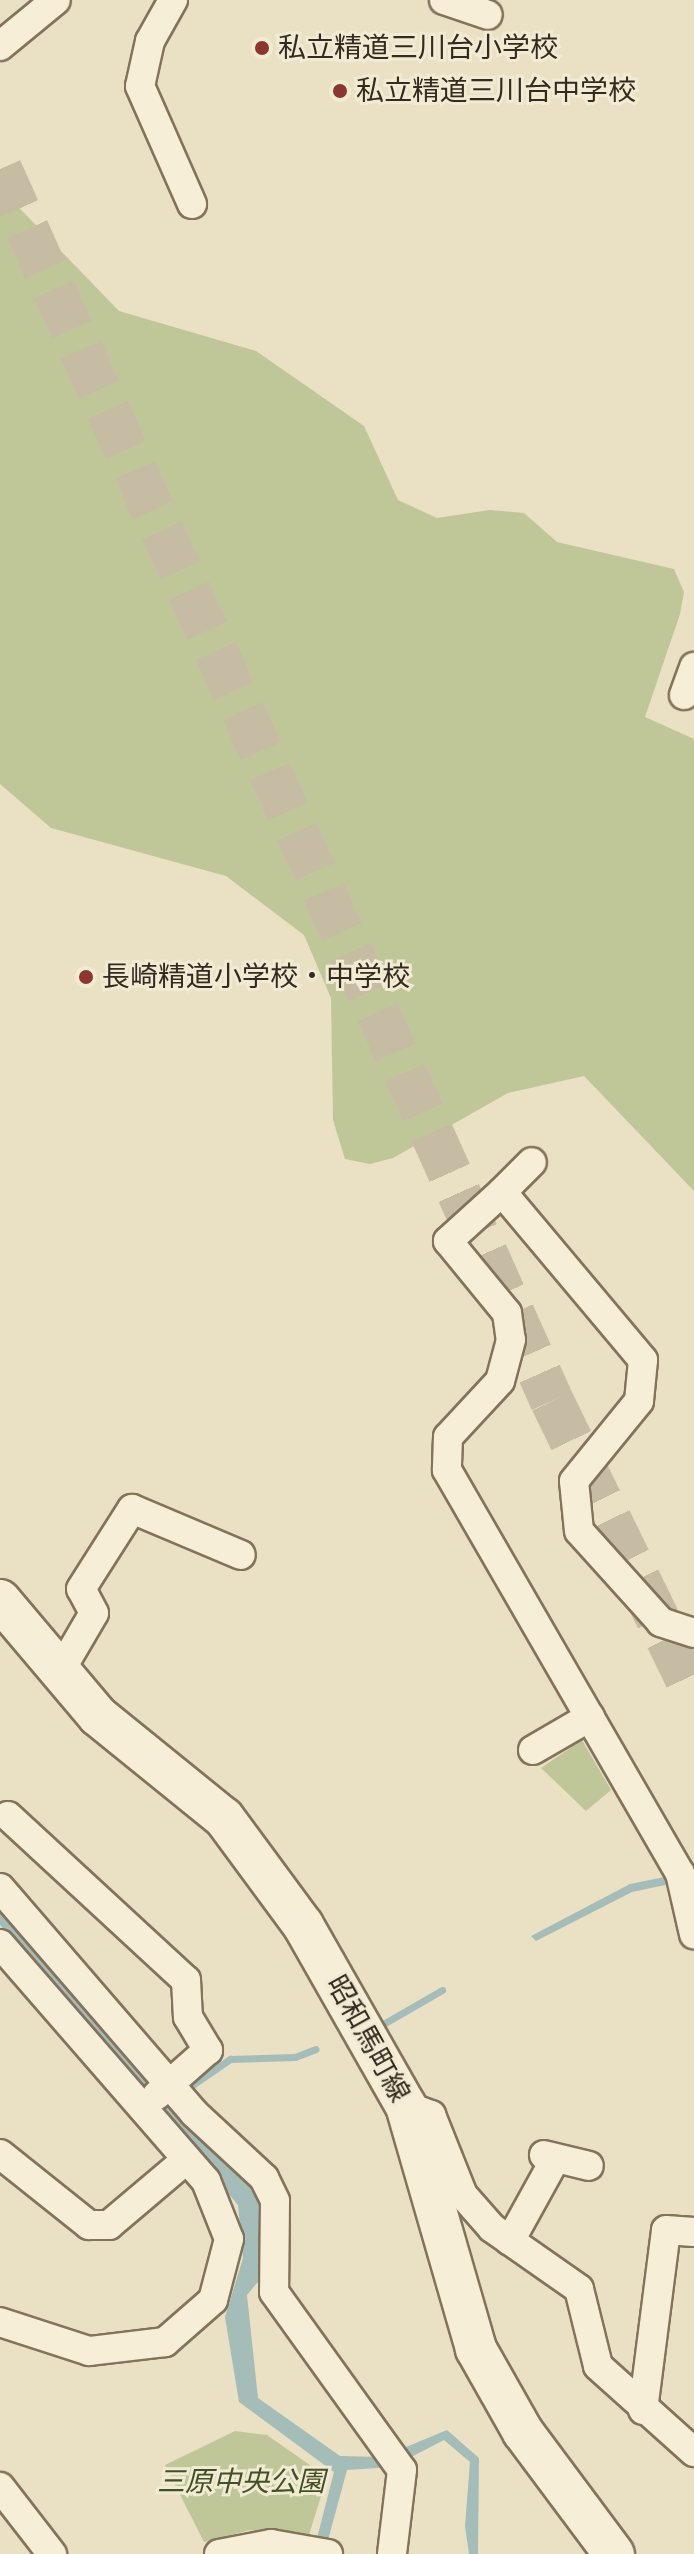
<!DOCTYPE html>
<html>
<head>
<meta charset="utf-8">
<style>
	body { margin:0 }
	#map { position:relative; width:694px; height:2554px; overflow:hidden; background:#eae0c4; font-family:"Times New Roman","Noto Sans JP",serif }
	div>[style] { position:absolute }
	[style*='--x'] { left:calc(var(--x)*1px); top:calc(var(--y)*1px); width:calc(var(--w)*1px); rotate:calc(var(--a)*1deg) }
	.green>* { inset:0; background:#bfc799 }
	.water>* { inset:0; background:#a5bdb8 }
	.stream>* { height:7px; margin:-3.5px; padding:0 3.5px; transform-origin:3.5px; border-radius:3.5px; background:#a5bdb8 }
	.highway-tunnel>* { height:44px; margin-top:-22px; transform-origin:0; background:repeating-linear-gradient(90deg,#c6bca3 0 44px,transparent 0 66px) }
	.roads { filter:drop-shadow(2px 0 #83735c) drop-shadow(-2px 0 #83735c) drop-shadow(0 2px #83735c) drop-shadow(0 -2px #83735c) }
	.street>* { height:28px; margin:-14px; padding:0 14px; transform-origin:14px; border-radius:14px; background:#f6eed6 }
	.secondary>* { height:40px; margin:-20px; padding:0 20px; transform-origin:20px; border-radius:20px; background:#f6eed6 }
	.dots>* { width:22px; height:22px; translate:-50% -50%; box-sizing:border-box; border:4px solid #f2ebd3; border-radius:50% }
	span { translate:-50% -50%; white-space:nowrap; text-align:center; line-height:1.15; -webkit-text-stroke:6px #f2ebd3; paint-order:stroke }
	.poi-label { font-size:28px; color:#342a1f }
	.left { translate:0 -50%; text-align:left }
	.street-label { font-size:28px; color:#342a1f }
	.park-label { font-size:28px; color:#434f27; font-style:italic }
</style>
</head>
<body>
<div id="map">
	<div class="green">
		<i style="clip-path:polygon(0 188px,119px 311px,256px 351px,364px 426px,398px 500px,437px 518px,490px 510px,524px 513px,557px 542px,674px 569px,684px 592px,680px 614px,645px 717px,694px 739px,694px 1191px,584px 1076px,508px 1093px,393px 1158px,370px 1164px,345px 1159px,333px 1120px,331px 998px,304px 935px,226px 876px,51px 828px,0 784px)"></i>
		<i style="clip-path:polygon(582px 1740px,611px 1790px,586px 1811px,541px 1768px)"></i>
		<i style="clip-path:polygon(235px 2431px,267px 2435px,327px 2477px,308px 2538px,250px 2530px,204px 2542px,165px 2465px)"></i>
	</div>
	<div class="water">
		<i style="clip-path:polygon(694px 1871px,694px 1879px,632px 1892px,536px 1941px,531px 1936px,630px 1884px)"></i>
		<i style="clip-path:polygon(0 1896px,265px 2192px,262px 2277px,247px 2295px,258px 2398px,340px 2456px,382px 2457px,447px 2430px,479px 2458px,478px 2554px,469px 2554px,465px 2526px,470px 2462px,444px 2440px,392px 2467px,347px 2470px,327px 2544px,316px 2542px,334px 2472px,239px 2402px,225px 2317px,243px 2258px,238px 2205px,0 1925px)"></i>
	</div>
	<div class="stream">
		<i style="--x:378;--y:2027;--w:74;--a:-30"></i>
		<i style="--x:185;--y:2090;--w:55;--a:-34.6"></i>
		<i style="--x:230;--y:2059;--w:65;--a:-1.8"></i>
		<i style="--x:295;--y:2057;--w:22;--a:-21"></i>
	</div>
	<div class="highway-tunnel">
		<i style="--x:0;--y:169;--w:1350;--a:65.87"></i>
		<i style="--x:552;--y:1401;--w:326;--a:64.1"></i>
	</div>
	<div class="roads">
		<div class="street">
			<i style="--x:173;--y:0;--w:47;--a:119.3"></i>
			<i style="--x:150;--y:41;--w:46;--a:102.5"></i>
			<i style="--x:140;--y:86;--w:129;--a:66.2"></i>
			<i style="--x:444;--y:0;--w:46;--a:18.8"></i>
			<i style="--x:0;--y:46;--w:72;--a:-39.4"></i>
			<i style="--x:684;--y:695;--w:30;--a:-70"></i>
			<i style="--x:502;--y:1192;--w:42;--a:-45"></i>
			<i style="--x:694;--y:1633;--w:35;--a:-162"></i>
			<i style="--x:661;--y:1622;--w:122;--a:-132"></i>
			<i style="--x:579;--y:1531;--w:50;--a:-95.7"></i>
			<i style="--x:574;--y:1481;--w:103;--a:-50.9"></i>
			<i style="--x:639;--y:1401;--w:41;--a:-84.4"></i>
			<i style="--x:643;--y:1360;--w:219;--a:-130"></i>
			<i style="--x:502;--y:1192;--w:73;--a:137.8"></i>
			<i style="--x:448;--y:1241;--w:93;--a:50.7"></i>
			<i style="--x:507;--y:1313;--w:27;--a:82"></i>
			<i style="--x:511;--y:1340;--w:42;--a:105"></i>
			<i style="--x:500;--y:1381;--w:76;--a:132.9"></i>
			<i style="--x:448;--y:1437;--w:33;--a:92"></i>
			<i style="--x:447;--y:1470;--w:466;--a:60"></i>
			<i style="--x:680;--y:1873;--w:63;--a:77.1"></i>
			<i style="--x:59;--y:1673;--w:69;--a:-59.7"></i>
			<i style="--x:94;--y:1613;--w:27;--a:-118"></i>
			<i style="--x:81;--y:1589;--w:95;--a:-57.5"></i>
			<i style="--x:132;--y:1509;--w:118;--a:22.9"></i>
			<i style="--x:533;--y:1750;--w:66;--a:-30.1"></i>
			<i style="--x:8;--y:1816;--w:242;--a:42.7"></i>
			<i style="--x:186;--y:1980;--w:37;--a:87"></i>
			<i style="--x:188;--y:2017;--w:39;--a:59"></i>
			<i style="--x:208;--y:2050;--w:68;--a:138.6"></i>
			<i style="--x:0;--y:1888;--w:297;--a:49.2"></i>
			<i style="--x:194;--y:2113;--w:96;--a:42.9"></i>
			<i style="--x:264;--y:2178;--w:25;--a:64"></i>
			<i style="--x:275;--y:2201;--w:91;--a:90.6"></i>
			<i style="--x:274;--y:2292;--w:219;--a:54.3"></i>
			<i style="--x:402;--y:2470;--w:85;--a:96.8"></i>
			<i style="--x:0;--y:1944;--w:314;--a:49"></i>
			<i style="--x:206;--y:2181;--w:62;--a:68.4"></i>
			<i style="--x:229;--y:2239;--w:63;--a:104.7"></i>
			<i style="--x:213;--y:2300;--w:64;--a:138.8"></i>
			<i style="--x:165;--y:2342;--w:77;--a:173.2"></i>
			<i style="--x:89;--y:2351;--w:94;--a:-162"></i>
			<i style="--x:406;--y:2106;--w:27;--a:20"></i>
			<i style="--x:431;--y:2115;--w:86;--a:68.2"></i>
			<i style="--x:463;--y:2195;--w:44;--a:48.7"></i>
			<i style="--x:492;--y:2228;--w:106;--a:35"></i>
			<i style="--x:579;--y:2289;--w:79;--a:76.1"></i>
			<i style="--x:598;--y:2366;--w:129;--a:41.9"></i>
			<i style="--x:0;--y:2154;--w:114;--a:38.6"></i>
			<i style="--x:89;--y:2225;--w:20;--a:0"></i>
			<i style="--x:109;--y:2225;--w:102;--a:-40.2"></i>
			<i style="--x:544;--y:2155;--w:46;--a:13.7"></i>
			<i style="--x:510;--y:2241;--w:89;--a:-61.1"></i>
			<i style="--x:643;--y:2410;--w:181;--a:-82.7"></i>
			<i style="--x:666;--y:2230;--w:28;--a:4"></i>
			<i style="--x:0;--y:2487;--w:85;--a:52.2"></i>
			<i style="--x:219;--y:2554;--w:53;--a:-10.9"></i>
			<i style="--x:271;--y:2544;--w:58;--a:10"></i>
		</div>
		<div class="secondary">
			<i style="--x:0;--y:1600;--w:152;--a:49.8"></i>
			<i style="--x:98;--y:1716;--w:162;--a:39"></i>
			<i style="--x:224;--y:1818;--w:133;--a:53.6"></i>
			<i style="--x:303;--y:1925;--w:208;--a:60.4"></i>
			<i style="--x:406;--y:2106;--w:253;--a:73.9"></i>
			<i style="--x:476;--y:2349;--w:95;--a:60.5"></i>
			<i style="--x:523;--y:2432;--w:152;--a:53.3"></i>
		</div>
	</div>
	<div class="dots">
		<i style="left:262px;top:48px;background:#8d3531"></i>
		<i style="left:340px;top:91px;background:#8d3531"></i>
		<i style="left:86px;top:977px;background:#8d3531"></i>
	</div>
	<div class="poi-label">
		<span class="left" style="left:278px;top:48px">私立精道三川台小学校</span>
		<span class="left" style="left:356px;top:91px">私立精道三川台中学校</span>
		<span class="left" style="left:102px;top:977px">長崎精道小学校・中学校</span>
	</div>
	<div class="street-label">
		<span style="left:368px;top:2039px;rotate:61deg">昭和馬町線</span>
	</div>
	<div class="park-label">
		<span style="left:241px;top:2482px">三原中央公園</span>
	</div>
</div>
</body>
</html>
